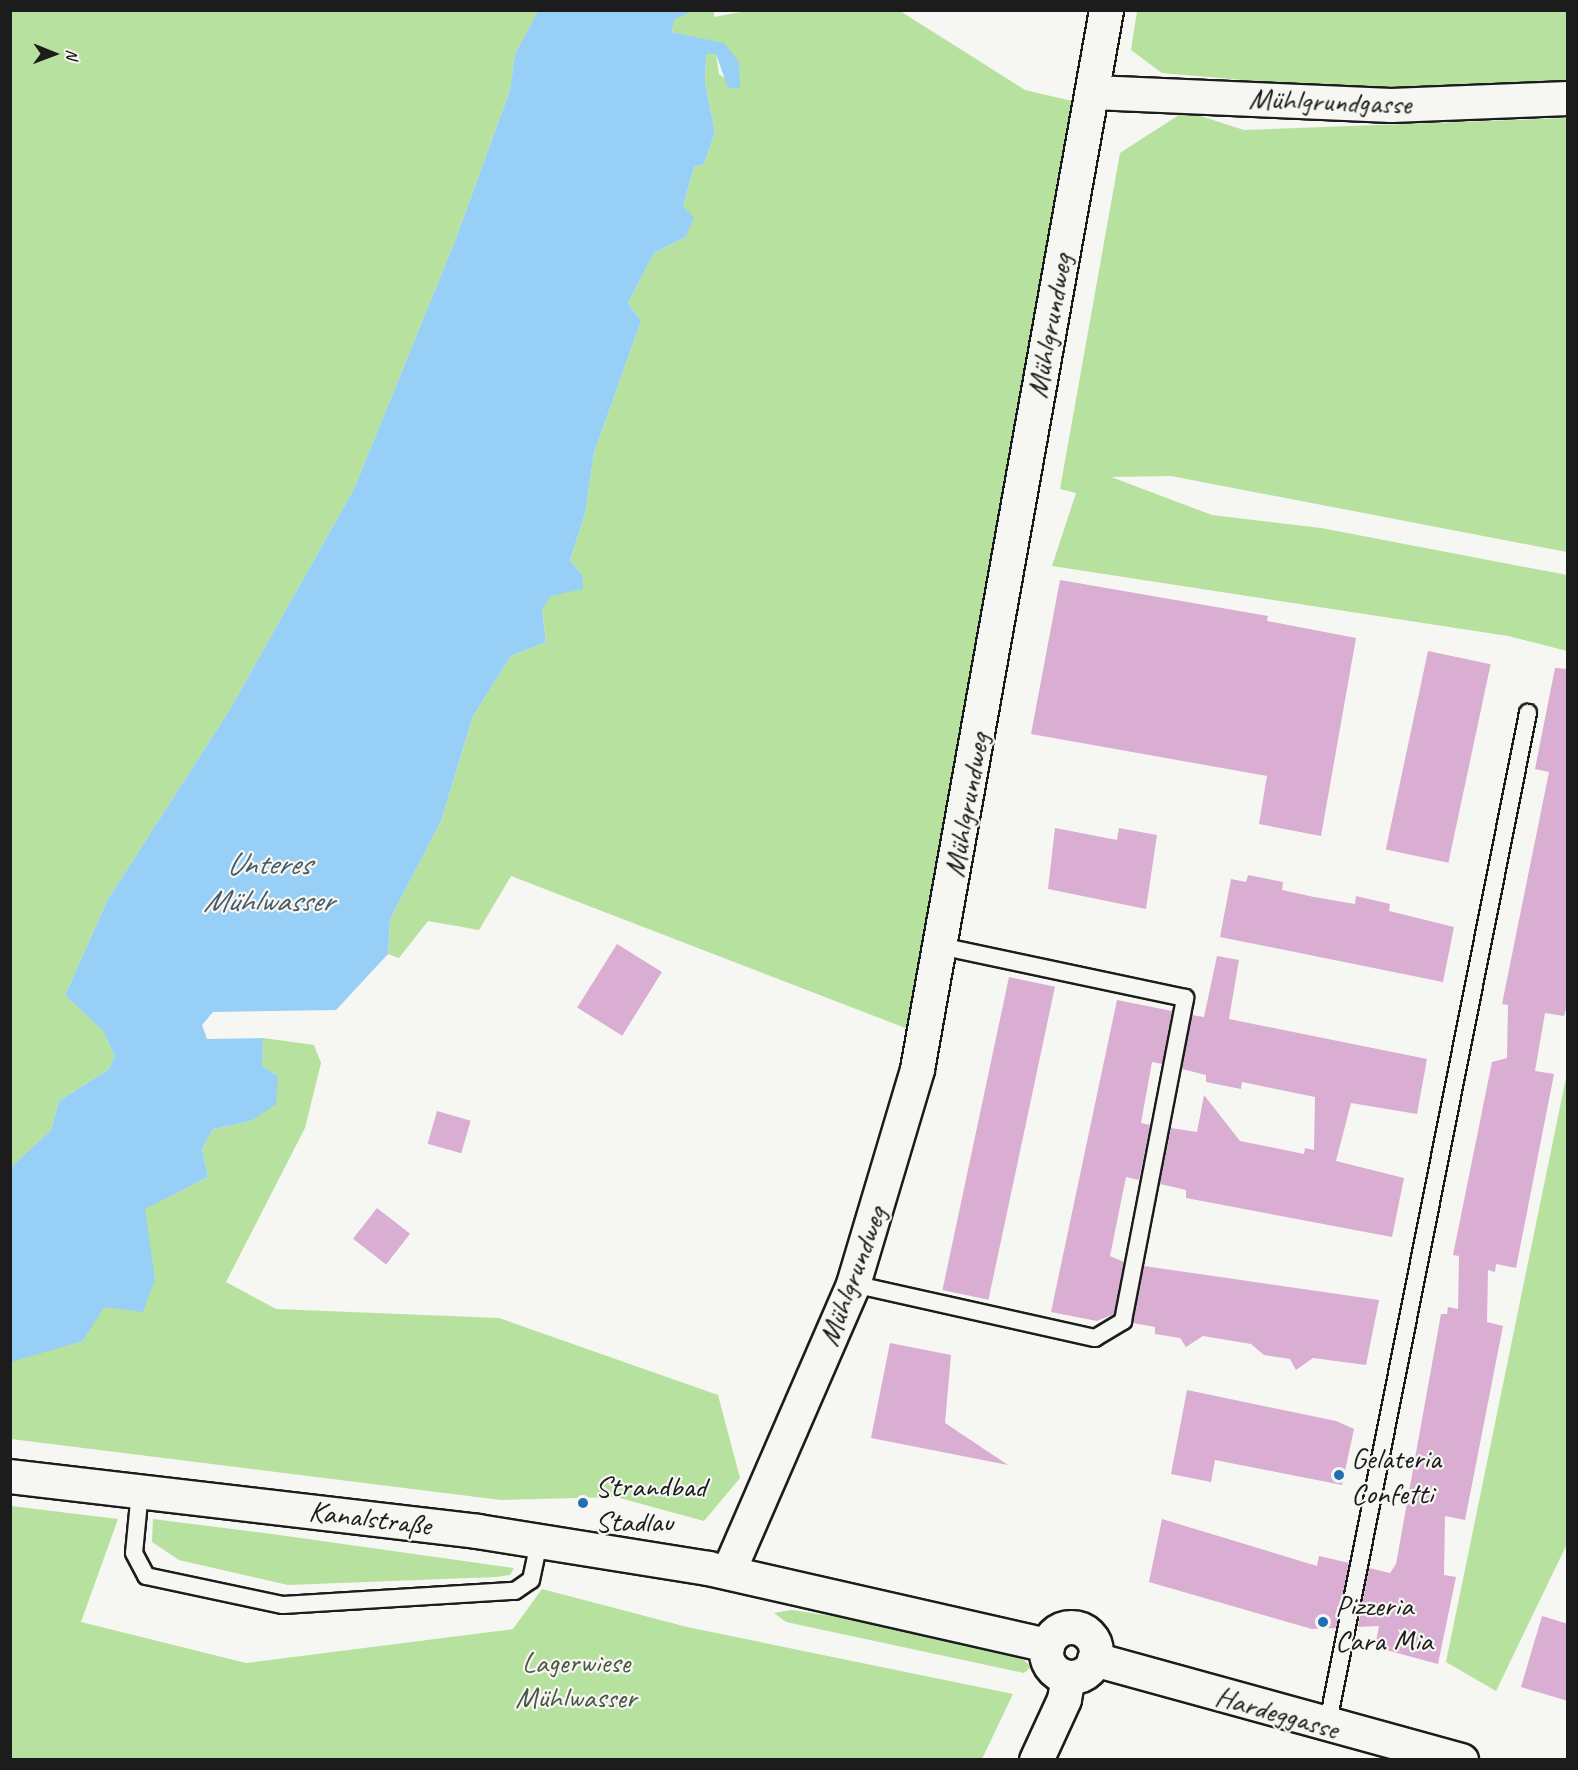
<!DOCTYPE html>
<html>
<head>
<meta charset="utf-8">
<style>
	body { margin:0 }
	#map { position:relative; width:1578px; height:1770px; overflow:hidden; background:#f6f6f2; font-family:Caveat,sans-serif }
	div>[style] { position:absolute }
	[style*='--x'] { left:calc(var(--x)*1px); top:calc(var(--y)*1px); width:calc(var(--w)*1px); rotate:calc(var(--a)*1deg) }
	.green>* { inset:0; background:#b7e19e }
	.water>* { inset:0; background:#97cff6 }
	.building>* { inset:0; background:#daaed2; transform-origin:0 0 }
	.roads { filter:drop-shadow(2px 0 #1c1c1c) drop-shadow(-2px 0 #1c1c1c) drop-shadow(0 2px #1c1c1c) drop-shadow(0 -2px #1c1c1c) }
	.service>* { height:16px; margin:-8px; padding:0 8px; transform-origin:8px; border-radius:8px; background:#f6f6f2 }
	.minor>* { height:33px; margin:-16.5px; padding:0 16.5px; transform-origin:16.5px; border-radius:16.5px; background:#f6f6f2 }
	.minor>.ring { margin:-16.5px; padding:0; box-sizing:content-box; background:none; border:33px solid #f6f6f2; border-radius:50% }
	.dots>* { width:16px; height:16px; translate:-50% -50%; box-sizing:border-box; border:3px solid #f6f6f2; border-radius:50% }
	span { translate:-50% -50%; white-space:nowrap; text-align:center; line-height:1.15; -webkit-text-stroke:4.5px #f6f6f2; paint-order:stroke }
	.street-label { font-size:30px; color:#1c1c1c }
	.poi-label { font-size:30px; color:#1c1c1c }
	.left { translate:0 -50%; text-align:left }
	.park-label { font-size:30px; color:#4a5743 }
	.water-label { font-size:32px; color:#475b68; font-style:italic }
	.frame { position:absolute; inset:0; border:12px solid #1c1c1c; pointer-events:none }
	.north { position:absolute; left:24px; top:24px; width:60px; height:60px; -webkit-text-stroke:4px #f6f6f2; paint-order:stroke; rotate:91deg; font-size:16px; font-weight:700; line-height:24px; text-align:center; color:#1c1c1c }
	.north::after { content:''; display:block; margin:auto; width:21px; height:27px; background:#1c1c1c; clip-path:polygon(50% 0,100% 100%,50% 72%,0 100%) }
</style>
</head>
<body>
<div id="map">
	<div class="green">
		<i style="clip-path:polygon(692px 10px,714px 11px,714px 17px,746px 11px,900px 11px,1025px 90px,1072px 101px,908px 1029px,511px 876px,479px 930px,428px 921px,399px 958px,388px 954px,390px 919px,441px 821px,473px 716px,511px 656px,546px 642px,542px 608px,551px 595px,582px 575px,570px 560px,585px 514px,594px 453px,641px 321px,628px 303px,654px 253px,686px 237px,683px 206px,694px 167px,704px 164px,715px 133px,705px 83px,706px 54px,716px 54px,719px 74px,739px 88px,707px 40px,672px 32px,674px 20px)"></i>
		<i style="clip-path:polygon(10px 11px,539px 11px,515px 54px,510px 90px,455px 241px,354px 489px,229px 711px,108px 899px,65px 995px,103px 1031px,115px 1056px,109px 1069px,59px 1101px,51px 1130px,11px 1167px)"></i>
		<i style="clip-path:polygon(1137px 11px,1567px 11px,1567px 86px,1336px 88px,1162px 73px,1131px 50px)"></i>
		<i style="clip-path:polygon(1185px 111px,1244px 130px,1567px 118px,1567px 552px,1171px 476px,1111px 477px,1212px 515px,1321px 528px,1567px 575px,1567px 651px,1508px 636px,1052px 566px,1076px 493px,1060px 489px,1120px 153px)"></i>
		<i style="clip-path:polygon(263px 1038px,314px 1045px,321px 1063px,305px 1128px,226px 1282px,276px 1309px,499px 1318px,718px 1395px,740px 1478px,704px 1521px,616px 1497px,501px 1500px,11px 1439px,11px 1360px,83px 1341px,103px 1307px,155px 1279px,144px 1209px,208px 1177px,202px 1149px,213px 1129px,251px 1121px,278px 1076px,262px 1066px)"></i>
		<i style="clip-path:polygon(1567px 1073px,1567px 1544px,1496px 1691px,1446px 1662px)"></i>
		<i style="clip-path:polygon(11px 1506px,118px 1519px,81px 1622px,246px 1663px,513px 1629px,542px 1589px,687px 1627px,1013px 1694px,982px 1759px,11px 1759px)"></i>
		<i style="clip-path:polygon(153px 1519px,272px 1534px,514px 1568px,510px 1575px,496px 1577px,288px 1585px,179px 1560px,152px 1542px)"></i>
		<i style="clip-path:polygon(792px 1610px,904px 1627px,1024px 1660px,1031px 1667px,1024px 1673px,786px 1622px,774px 1613px)"></i>
	</div>
	<div class="water">
		<i style="clip-path:polygon(539px 10px,692px 11px,674px 20px,672px 32px,724px 43px,739px 62px,740px 88px,728px 88px,716px 54px,706px 54px,705px 83px,715px 133px,704px 164px,694px 167px,683px 206px,694px 217px,686px 237px,654px 253px,628px 303px,641px 321px,594px 453px,585px 514px,570px 560px,582px 575px,583px 589px,551px 596px,542px 609px,546px 642px,511px 656px,473px 716px,441px 821px,390px 919px,388px 954px,336px 1010px,213px 1012px,202px 1025px,207px 1039px,263px 1038px,262px 1066px,278px 1076px,276px 1104px,251px 1121px,213px 1129px,202px 1149px,208px 1177px,145px 1209px,155px 1279px,143px 1312px,104px 1307px,83px 1341px,11px 1362px,11px 1167px,51px 1130px,59px 1101px,109px 1069px,115px 1056px,103px 1031px,65px 995px,108px 899px,229px 711px,354px 489px,455px 241px,510px 90px,515px 54px)"></i>
	</div>
	<div class="building">
		<i style="clip-path:polygon(1060px 580px,1268px 616px,1267px 621px,1356px 638px,1321px 836px,1259px 824px,1267px 776px,1031px 734px)"></i>
		<i style="left:1428px;top:651px;width:64px;height:203px;rotate:12deg"></i>
		<i style="clip-path:polygon(1555px 668px,1568px 669px,1568px 1002px,1564px 1016px,1545px 1013px,1535px 1071px,1554px 1074px,1516px 1268px,1496px 1264px,1495px 1272px,1488px 1270px,1487px 1322px,1503px 1326px,1465px 1520px,1445px 1516px,1444px 1575px,1456px 1577px,1438px 1664px,1375px 1647px,1379px 1626px,1358px 1627px,1369px 1568px,1390px 1573px,1396px 1564px,1441px 1314px,1447px 1314px,1448px 1307px,1458px 1309px,1459px 1256px,1453px 1255px,1492px 1062px,1507px 1058px,1508px 1005px,1502px 1004px,1549px 772px,1535px 769px)"></i>
		<i style="clip-path:polygon(1055px 828px,1117px 840px,1119px 828px,1157px 835px,1146px 909px,1048px 889px)"></i>
		<i style="clip-path:polygon(1248px 875px,1283px 882px,1282px 890px,1314px 897px,1355px 904px,1356px 896px,1390px 904px,1389px 911px,1454px 927px,1443px 982px,1220px 937px,1231px 879px,1246px 882px)"></i>
		<i style="left:617px;top:944px;width:53px;height:75px;rotate:32deg"></i>
		<i style="clip-path:polygon(1217px 956px,1239px 960px,1229px 1019px,1427px 1059px,1417px 1114px,1351px 1103px,1336px 1161px,1404px 1178px,1392px 1237px,1186px 1198px,1186px 1190px,1160px 1184px,1171px 1128px,1197px 1132px,1204px 1095px,1240px 1141px,1304px 1154px,1305px 1148px,1314px 1150px,1315px 1097px,1242px 1082px,1241px 1089px,1206px 1082px,1206px 1075px,1182px 1069px,1192px 1015px,1204px 1017px)"></i>
		<i style="left:1009px;top:977px;width:47px;height:320px;rotate:12deg"></i>
		<i style="clip-path:polygon(1117px 1000px,1172px 1011px,1162px 1064px,1152px 1062px,1141px 1123px,1150px 1125px,1139px 1180px,1126px 1177px,1110px 1256px,1124px 1262px,1114px 1314px,1097px 1321px,1051px 1312px)"></i>
		<i style="left:437px;top:1111px;width:35px;height:34px;rotate:16deg"></i>
		<i style="left:377px;top:1208px;width:42px;height:39px;rotate:38deg"></i>
		<i style="clip-path:polygon(1144px 1266px,1379px 1300px,1366px 1365px,1313px 1358px,1296px 1370px,1290px 1359px,1264px 1355px,1251px 1344px,1203px 1336px,1186px 1347px,1180px 1338px,1155px 1334px,1155px 1327px,1133px 1323px)"></i>
		<i style="clip-path:polygon(890px 1343px,951px 1355px,945px 1423px,1008px 1465px,871px 1438px)"></i>
		<i style="clip-path:polygon(1187px 1390px,1336px 1421px,1354px 1429px,1342px 1485px,1215px 1460px,1211px 1482px,1171px 1474px)"></i>
		<i style="clip-path:polygon(1162px 1519px,1317px 1566px,1319px 1556px,1349px 1563px,1336px 1628px,1312px 1629px,1149px 1582px)"></i>
		<i style="clip-path:polygon(1542px 1616px,1568px 1624px,1568px 1701px,1521px 1687px)"></i>
	</div>
	<div class="roads">
		<div class="service">
			<i style="--x:853;--y:1284;--w:248;--a:12.6"></i>
			<i style="--x:1095;--y:1338;--w:33;--a:-31"></i>
			<i style="--x:1123;--y:1321;--w:329;--a:-79.1"></i>
			<i style="--x:1185;--y:998;--w:249;--a:-168"></i>
			<i style="--x:140;--y:1491;--w:62;--a:95.5"></i>
			<i style="--x:134;--y:1553;--w:26;--a:62"></i>
			<i style="--x:146;--y:1576;--w:140;--a:12"></i>
			<i style="--x:283;--y:1605;--w:232;--a:-3.5"></i>
			<i style="--x:515;--y:1591;--w:19;--a:-35"></i>
			<i style="--x:531;--y:1580;--w:40;--a:-78"></i>
			<i style="--x:1327;--y:1727;--w:1034;--a:-78.79"></i>
		</div>
		<div class="minor">
			<i style="--x:1093;--y:92;--w:298;--a:2.5"></i>
			<i style="--x:1391;--y:105;--w:177;--a:-2.3"></i>
			<i style="--x:10;--y:1476;--w:470;--a:6.7"></i>
			<i style="--x:477;--y:1531;--w:234;--a:9.1"></i>
			<i style="--x:708;--y:1568;--w:348;--a:12.8"></i>
			<i style="--x:728;--y:1572;--w:314;--a:-66.5"></i>
			<i style="--x:853;--y:1284;--w:224;--a:-73.4"></i>
			<i style="--x:917;--y:1069;--w:1076;--a:-79.88"></i>
			<i class="ring" style="left:1046px;top:1627px;width:17px;height:17px"></i>
			<i style="--x:1094;--y:1659;--w:381;--a:15.4"></i>
			<i style="--x:1036;--y:1760;--w:67;--a:-65.3"></i>
			<i style="--x:1064;--y:1699;--w:22;--a:-80"></i>
		</div>
	</div>
	<div class="dots">
		<i style="left:1339px;top:1475px;background:#1f6fb2"></i>
		<i style="left:583px;top:1503px;background:#1f6fb2"></i>
		<i style="left:1323px;top:1622px;background:#1f6fb2"></i>
	</div>
	<div class="street-label">
		<span style="left:1330px;top:101px;rotate:2deg">Mühlgrundgasse</span>
		<span style="left:1049px;top:326px;rotate:-80deg">Mühlgrundweg</span>
		<span style="left:966px;top:805px;rotate:-80deg">Mühlgrundweg</span>
		<span style="left:852px;top:1276px;rotate:-70deg">Mühlgrundweg</span>
		<span style="left:370px;top:1518px;rotate:7deg">Kanalstraße</span>
		<span style="left:1277px;top:1712px;rotate:16deg">Hardeggasse</span>
	</div>
	<div class="poi-label">
		<span class="left" style="left:1351px;top:1475px">Gelateria<br>Confetti</span>
		<span class="left" style="left:595px;top:1503px">Strandbad<br>Stadlau</span>
		<span class="left" style="left:1335px;top:1622px">Pizzeria<br>Cara Mia</span>
	</div>
	<div class="park-label">
		<span style="left:576px;top:1679px">Lagerwiese<br>Mühlwasser</span>
	</div>
	<div class="water-label">
		<span style="left:268px;top:883px">Unteres<br>Mühlwasser</span>
	</div>
	<div class="frame"></div>
	<div class="north">N</div>
</div>
</body>
</html>
